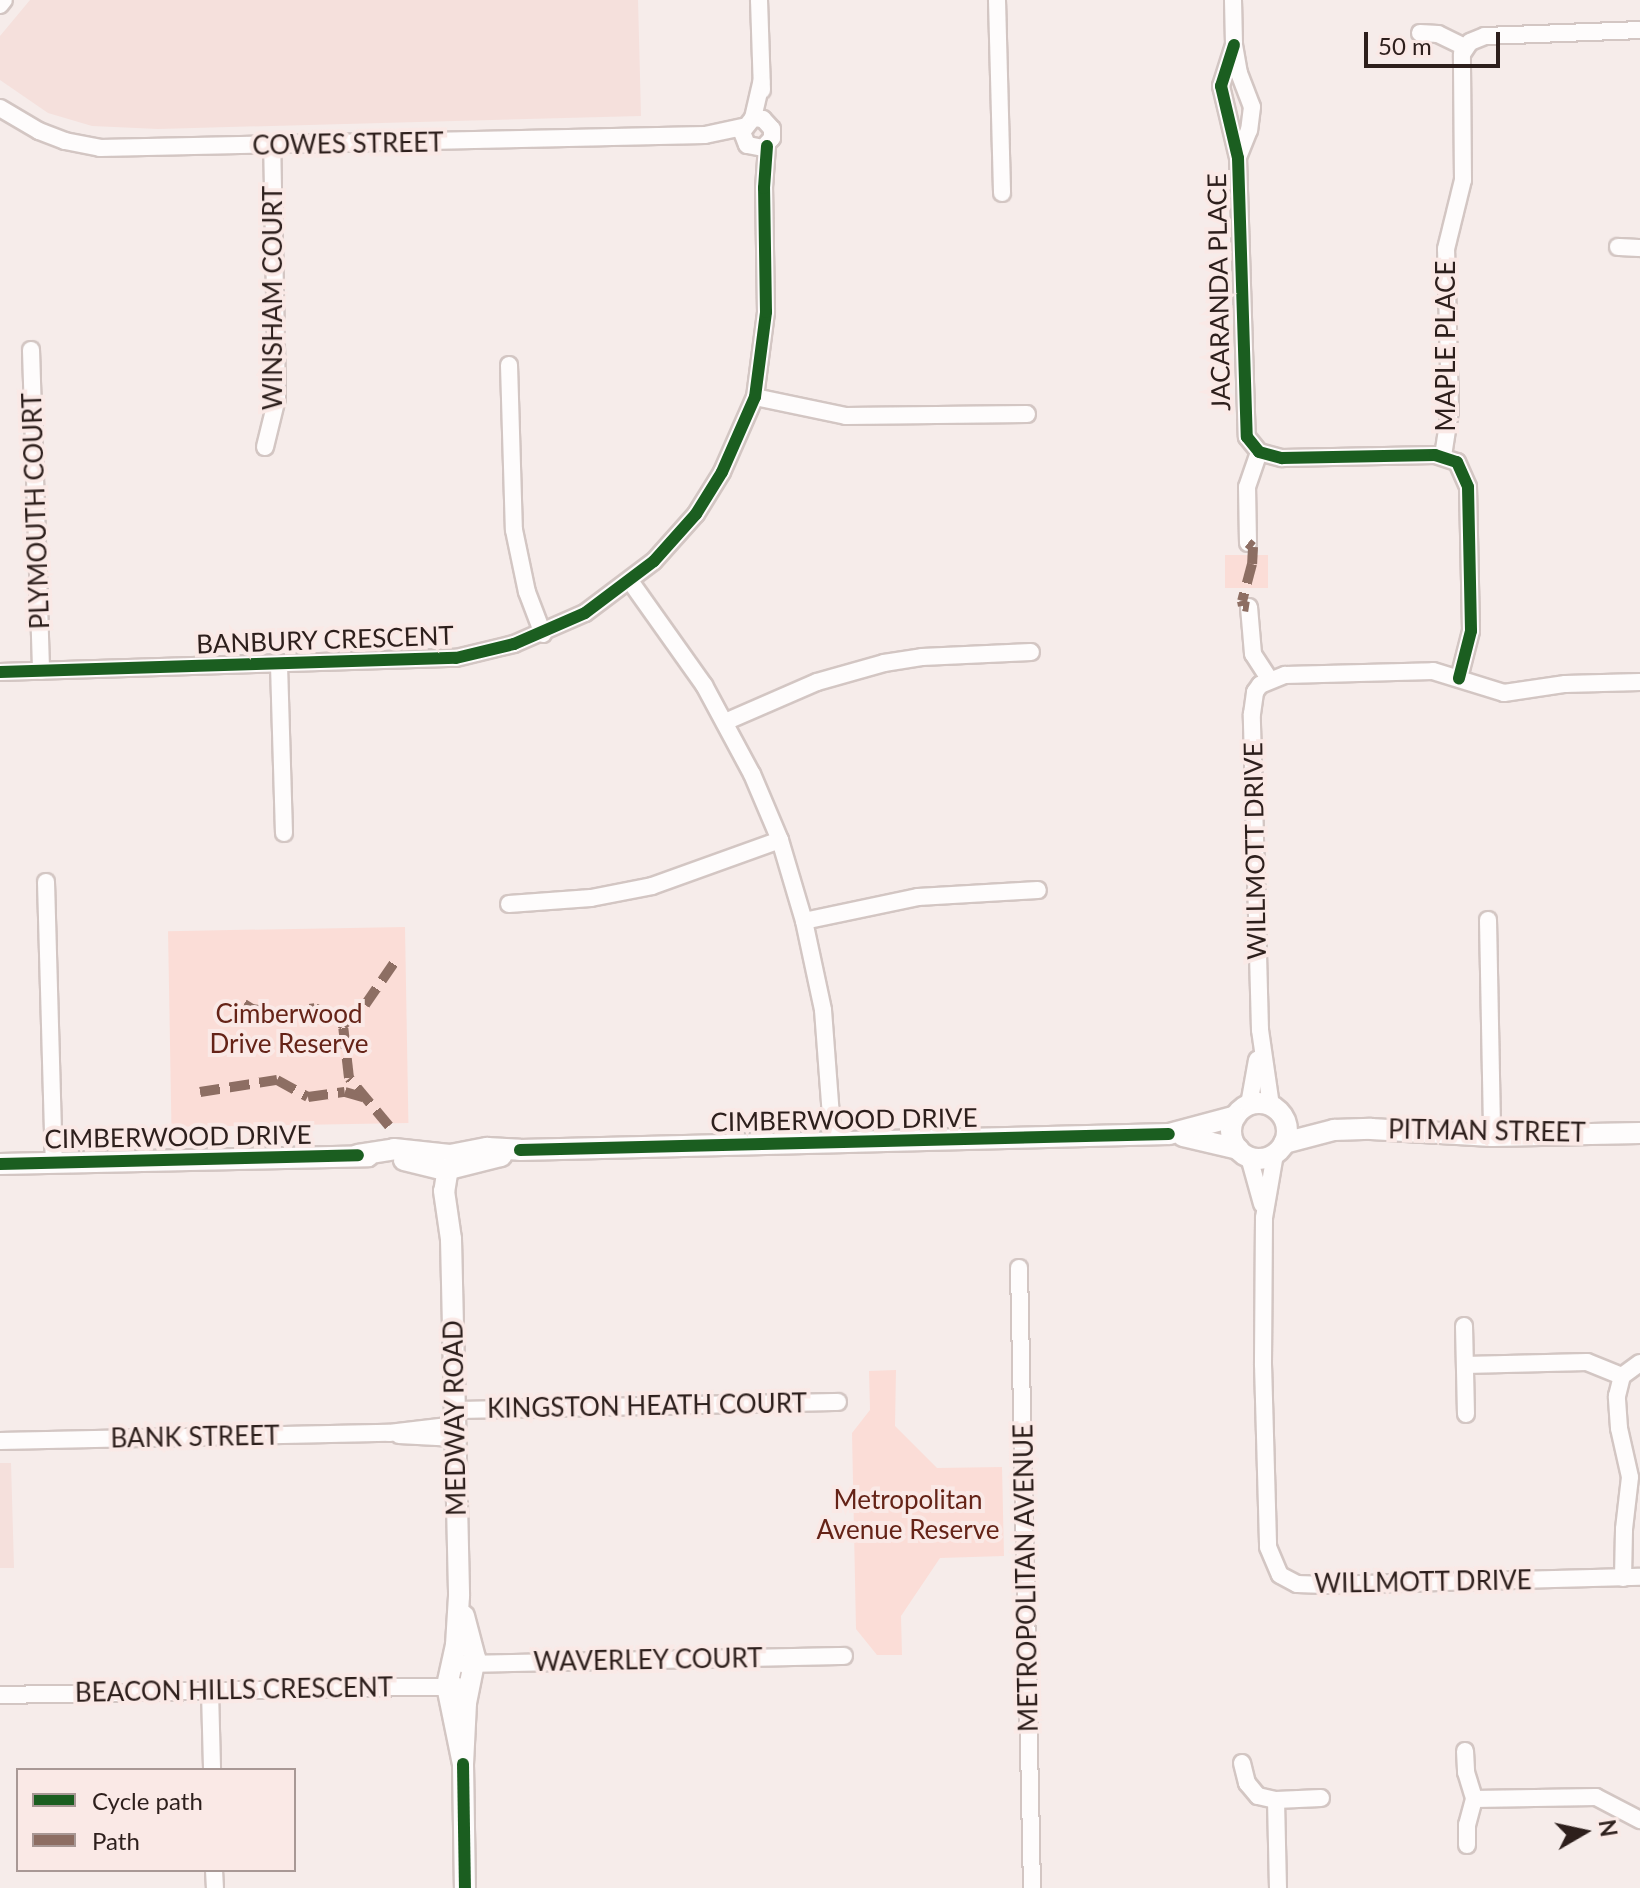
<!DOCTYPE html>
<html>
<head>
<meta charset="utf-8">
<style>
	body { margin:0 }
	#map { position:relative; width:1640px; height:1888px; overflow:hidden; background:#f6ecea; font-family:Lato,sans-serif }
	div>[style] { position:absolute }
	[style*='--x'] { left:calc(var(--x)*1px); top:calc(var(--y)*1px); width:calc(var(--w)*1px); rotate:calc(var(--a)*1deg) }
	.built>* { inset:0; background:#f5e0dc }
	.green>* { inset:0; background:#fbddd7; transform-origin:0 0 }
	.roads { filter:drop-shadow(2px 0 #d3c6c3) drop-shadow(-2px 0 #d3c6c3) drop-shadow(0 2px #d3c6c3) drop-shadow(0 -2px #d3c6c3) }
	.minor>* { height:16px; margin:-8px; padding:0 8px; transform-origin:8px; border-radius:8px; background:#fefcfc }
	.tertiary>* { height:20px; margin:-10px; padding:0 10px; transform-origin:10px; border-radius:10px; background:#fefcfc }
	.tertiary>.ring { margin:-10px; padding:0; box-sizing:content-box; background:none; border:20px solid #fefcfc; border-radius:50% }
	.quiet>* { height:10px; margin-top:-5px; transform-origin:0; background:repeating-linear-gradient(90deg,#8d6e63 0 20px,transparent 0 30px) }
	.cycleway>* { height:12px; margin:-6px; padding:0 6px; transform-origin:6px; border-radius:6px; background:#1b5e20 }
	span { translate:-50% -50%; white-space:nowrap; text-align:center; line-height:1.15; -webkit-text-stroke:8px #fae9e6; paint-order:stroke }
	.street-label { font-size:26px; color:#2d1f1c }
	.park-label { font-size:26px; color:#652317 }
	.legend { position:absolute; left:16px; top:1768px; width:280px; height:104px; box-sizing:border-box; background:#fae9e6; border:2px solid #a89895; margin:0; padding:10px 14px; list-style:none; font-size:24px; color:#2d1f1c }
	.legend li { display:flex; align-items:center; gap:16px; height:40px }
	.legend b { width:40px; border:2px solid #a89895 }
	.north { position:absolute; left:1544px; top:1792px; width:80px; height:80px; -webkit-text-stroke:6px #fae9e6; paint-order:stroke; rotate:81deg; font-size:22px; font-weight:700; line-height:32px; text-align:center; color:#2d1f1c }
	.north::after { content:''; display:block; margin:auto; width:28px; height:36px; background:#2d1f1c; clip-path:polygon(50% 0,100% 100%,50% 72%,0 100%) }
	.scale { position:absolute; left:1364px; top:32px; width:136px; height:36px; box-sizing:border-box; border:4px solid #2d1f1c; border-top:0; padding-left:10px; font-size:24px; line-height:28px; white-space:nowrap; color:#2d1f1c; -webkit-text-stroke:6px #fae9e6; paint-order:stroke }
</style>
</head>
<body>
<div id="map">
	<div class="built">
		<i style="clip-path:polygon(30px 0,638px 0,641px 116px,158px 129px,92px 126px,48px 113px,0 80px,0 36px)"></i>
		<i style="clip-path:polygon(0 1463px,11px 1463px,14px 1568px,0 1568px)"></i>
	</div>
	<div class="green">
		<i style="left:1268px;top:555px;width:33px;height:43px;rotate:90deg"></i>
		<i style="left:405px;top:927px;width:196px;height:237px;rotate:89deg"></i>
		<i style="clip-path:polygon(896px 1370px,895px 1426px,937px 1468px,1002px 1467px,1004px 1556px,940px 1558px,901px 1616px,902px 1655px,877px 1655px,856px 1629px,852px 1433px,870px 1410px,869px 1371px)"></i>
	</div>
	<div class="roads">
		<div class="minor">
			<i style="--x:759;--y:0;--w:90;--a:88.1"></i>
			<i style="--x:997;--y:0;--w:193;--a:88.5"></i>
			<i style="--x:1233;--y:0;--w:45;--a:88.7"></i>
			<i style="--x:1234;--y:45;--w:28;--a:80"></i>
			<i style="--x:1239;--y:73;--w:36;--a:69"></i>
			<i style="--x:1252;--y:107;--w:23;--a:97"></i>
			<i style="--x:1249;--y:130;--w:29;--a:112"></i>
			<i style="--x:0;--y:5;--w:6;--a:-51"></i>
			<i style="--x:1420;--y:33;--w:18;--a:3"></i>
			<i style="--x:1438;--y:34;--w:30;--a:26"></i>
			<i style="--x:1234;--y:45;--w:43;--a:107.6"></i>
			<i style="--x:1221;--y:86;--w:74;--a:76.7"></i>
			<i style="--x:1238;--y:158;--w:279;--a:88.2"></i>
			<i style="--x:1247;--y:437;--w:19;--a:51"></i>
			<i style="--x:1259;--y:452;--w:24;--a:15"></i>
			<i style="--x:1282;--y:458;--w:153;--a:-1.1"></i>
			<i style="--x:1435;--y:455;--w:23;--a:18"></i>
			<i style="--x:1457;--y:462;--w:27;--a:66"></i>
			<i style="--x:1468;--y:487;--w:144;--a:88.8"></i>
			<i style="--x:1471;--y:631;--w:49;--a:104.3"></i>
			<i style="--x:0;--y:108;--w:45;--a:30.5"></i>
			<i style="--x:39;--y:131;--w:28;--a:21"></i>
			<i style="--x:65;--y:141;--w:36;--a:11"></i>
			<i style="--x:100;--y:148;--w:605;--a:-1.23"></i>
			<i style="--x:705;--y:135;--w:39;--a:-12"></i>
			<i style="--x:753;--y:118;--w:10;--a:6"></i>
			<i style="--x:763;--y:119;--w:13;--a:48"></i>
			<i style="--x:772;--y:129;--w:9;--a:90"></i>
			<i style="--x:772;--y:138;--w:13;--a:132"></i>
			<i style="--x:763;--y:148;--w:16;--a:-169"></i>
			<i style="--x:747;--y:145;--w:14;--a:-111"></i>
			<i style="--x:742;--y:132;--w:18;--a:-52"></i>
			<i style="--x:753;--y:118;--w:37;--a:-77"></i>
			<i style="--x:1618;--y:247;--w:22;--a:3"></i>
			<i style="--x:31;--y:350;--w:321;--a:88.2"></i>
			<i style="--x:509;--y:365;--w:165;--a:88.3"></i>
			<i style="--x:514;--y:530;--w:63;--a:78.2"></i>
			<i style="--x:527;--y:592;--w:45;--a:69.1"></i>
			<i style="--x:755;--y:397;--w:93;--a:11.8"></i>
			<i style="--x:846;--y:416;--w:181;--a:-0.6"></i>
			<i style="--x:265;--y:447;--w:50;--a:-76.2"></i>
			<i style="--x:277;--y:398;--w:251;--a:-91.1"></i>
			<i style="--x:1443;--y:456;--w:46;--a:-81.2"></i>
			<i style="--x:1450;--y:411;--w:162;--a:-91.4"></i>
			<i style="--x:1446;--y:249;--w:71;--a:-76.2"></i>
			<i style="--x:1463;--y:180;--w:126;--a:-90.5"></i>
			<i style="--x:1462;--y:54;--w:14;--a:-56"></i>
			<i style="--x:1470;--y:42;--w:16;--a:-22"></i>
			<i style="--x:1485;--y:36;--w:155;--a:-2.2"></i>
			<i style="--x:1248;--y:543;--w:56;--a:-91"></i>
			<i style="--x:1247;--y:487;--w:37;--a:-71"></i>
			<i style="--x:630;--y:581;--w:128;--a:54.6"></i>
			<i style="--x:704;--y:685;--w:101;--a:61.7"></i>
			<i style="--x:752;--y:774;--w:72;--a:67"></i>
			<i style="--x:780;--y:840;--w:84;--a:73.5"></i>
			<i style="--x:804;--y:921;--w:91;--a:77.9"></i>
			<i style="--x:823;--y:1010;--w:132;--a:85.7"></i>
			<i style="--x:1249;--y:607;--w:47;--a:85.1"></i>
			<i style="--x:1253;--y:654;--w:30;--a:57"></i>
			<i style="--x:279;--y:665;--w:168;--a:88.3"></i>
			<i style="--x:0;--y:672;--w:456;--a:-1.8"></i>
			<i style="--x:456;--y:658;--w:60;--a:-13.6"></i>
			<i style="--x:514;--y:644;--w:77;--a:-23.6"></i>
			<i style="--x:585;--y:613;--w:86;--a:-37"></i>
			<i style="--x:654;--y:561;--w:63;--a:-48.2"></i>
			<i style="--x:696;--y:514;--w:49;--a:-58.2"></i>
			<i style="--x:722;--y:472;--w:82;--a:-66.3"></i>
			<i style="--x:755;--y:397;--w:86;--a:-82.6"></i>
			<i style="--x:766;--y:312;--w:124;--a:-90.9"></i>
			<i style="--x:764;--y:188;--w:42;--a:-85.9"></i>
			<i style="--x:725;--y:722;--w:100;--a:-23.5"></i>
			<i style="--x:817;--y:682;--w:70;--a:-15.8"></i>
			<i style="--x:884;--y:663;--w:38;--a:-9"></i>
			<i style="--x:922;--y:657;--w:109;--a:-2.6"></i>
			<i style="--x:46;--y:882;--w:280;--a:88.4"></i>
			<i style="--x:509;--y:904;--w:82;--a:-4.2"></i>
			<i style="--x:591;--y:898;--w:62;--a:-11.1"></i>
			<i style="--x:652;--y:886;--w:136;--a:-19.8"></i>
			<i style="--x:1488;--y:920;--w:216;--a:88.9"></i>
			<i style="--x:804;--y:921;--w:116;--a:-11.9"></i>
			<i style="--x:918;--y:897;--w:120;--a:-3.3"></i>
			<i style="--x:1249;--y:1105;--w:46;--a:-79.9"></i>
			<i style="--x:1271;--y:1106;--w:77;--a:-98.2"></i>
			<i style="--x:1260;--y:1030;--w:316;--a:-91.5"></i>
			<i style="--x:1252;--y:714;--w:22;--a:-82"></i>
			<i style="--x:1255;--y:692;--w:9;--a:-54"></i>
			<i style="--x:1260;--y:685;--w:27;--a:-22"></i>
			<i style="--x:1285;--y:675;--w:148;--a:-1.5"></i>
			<i style="--x:1433;--y:671;--w:74;--a:17.2"></i>
			<i style="--x:1504;--y:693;--w:62;--a:-8.4"></i>
			<i style="--x:1565;--y:684;--w:75;--a:-1.5"></i>
			<i style="--x:1275;--y:1154;--w:65;--a:99.8"></i>
			<i style="--x:1264;--y:1218;--w:146;--a:90.4"></i>
			<i style="--x:1263;--y:1364;--w:183;--a:88.4"></i>
			<i style="--x:1268;--y:1547;--w:30;--a:67"></i>
			<i style="--x:1280;--y:1575;--w:19;--a:28"></i>
			<i style="--x:1297;--y:1584;--w:29;--a:2"></i>
			<i style="--x:1326;--y:1585;--w:314;--a:-1.5"></i>
			<i style="--x:1249;--y:1157;--w:49;--a:74.5"></i>
			<i style="--x:1019;--y:1268;--w:620;--a:88.8"></i>
			<i style="--x:1464;--y:1326;--w:88;--a:88.7"></i>
			<i style="--x:1465;--y:1365;--w:122;--a:-1.4"></i>
			<i style="--x:1587;--y:1362;--w:38;--a:22"></i>
			<i style="--x:455;--y:1410;--w:383;--a:-1.2"></i>
			<i style="--x:399;--y:1435;--w:57;--a:3"></i>
			<i style="--x:0;--y:1441;--w:389;--a:-1.2"></i>
			<i style="--x:389;--y:1433;--w:66;--a:-6.9"></i>
			<i style="--x:1623;--y:1578;--w:49;--a:-88.8"></i>
			<i style="--x:1624;--y:1529;--w:52;--a:-83.4"></i>
			<i style="--x:1630;--y:1477;--w:50;--a:-102.7"></i>
			<i style="--x:1619;--y:1428;--w:32;--a:-94"></i>
			<i style="--x:1617;--y:1396;--w:21;--a:-76"></i>
			<i style="--x:1622;--y:1376;--w:22;--a:-36"></i>
			<i style="--x:462;--y:1664;--w:382;--a:-1.2"></i>
			<i style="--x:210;--y:1691;--w:79;--a:88.5"></i>
			<i style="--x:0;--y:1695;--w:458;--a:-1.1"></i>
			<i style="--x:1465;--y:1751;--w:21;--a:87"></i>
			<i style="--x:1466;--y:1772;--w:28;--a:73"></i>
			<i style="--x:1474;--y:1799;--w:27;--a:105"></i>
			<i style="--x:1467;--y:1825;--w:20;--a:90"></i>
			<i style="--x:1242;--y:1763;--w:21;--a:76"></i>
			<i style="--x:1247;--y:1783;--w:17;--a:50"></i>
			<i style="--x:1258;--y:1796;--w:18;--a:13"></i>
			<i style="--x:1276;--y:1800;--w:45;--a:-2.5"></i>
			<i style="--x:1474;--y:1799;--w:122;--a:-0.9"></i>
			<i style="--x:1596;--y:1797;--w:50;--a:27.6"></i>
			<i style="--x:1276;--y:1800;--w:88;--a:88.7"></i>
			<i style="--x:214;--y:1870;--w:18;--a:87"></i>
		</div>
		<div class="tertiary">
			<i class="ring" style="left:1231px;top:1103px;width:36px;height:36px"></i>
			<i style="--x:1183;--y:1136;--w:57;--a:13.3"></i>
			<i style="--x:1284;--y:1143;--w:52;--a:-14.6"></i>
			<i style="--x:1334;--y:1130;--w:37;--a:-2"></i>
			<i style="--x:1371;--y:1129;--w:121;--a:3.3"></i>
			<i style="--x:1492;--y:1136;--w:148;--a:-1.2"></i>
			<i style="--x:358;--y:1155;--w:36;--a:-9"></i>
			<i style="--x:394;--y:1149;--w:56;--a:6.1"></i>
			<i style="--x:450;--y:1155;--w:38;--a:-11"></i>
			<i style="--x:487;--y:1148;--w:33;--a:3"></i>
			<i style="--x:520;--y:1150;--w:649;--a:-1.41"></i>
			<i style="--x:1169;--y:1134;--w:69;--a:-15"></i>
			<i style="--x:450;--y:1155;--w:36;--a:99"></i>
			<i style="--x:444;--y:1191;--w:49;--a:81.7"></i>
			<i style="--x:451;--y:1239;--w:357;--a:88.7"></i>
			<i style="--x:459;--y:1596;--w:49;--a:93.5"></i>
			<i style="--x:456;--y:1645;--w:42;--a:102.4"></i>
			<i style="--x:447;--y:1686;--w:80;--a:78.4"></i>
			<i style="--x:404;--y:1160;--w:42;--a:13.7"></i>
			<i style="--x:445;--y:1170;--w:58;--a:-14"></i>
			<i style="--x:0;--y:1164;--w:368;--a:-1.2"></i>
			<i style="--x:464;--y:1616;--w:43;--a:75.3"></i>
			<i style="--x:475;--y:1658;--w:46;--a:101.3"></i>
			<i style="--x:466;--y:1703;--w:61;--a:92.8"></i>
			<i style="--x:463;--y:1764;--w:124;--a:89.1"></i>
		</div>
	</div>
	<div class="quiet">
		<i style="--x:1248;--y:543;--w:6;--a:39"></i>
		<i style="--x:1253;--y:547;--w:17;--a:93"></i>
		<i style="--x:1252;--y:564;--w:38;--a:105"></i>
		<i style="--x:1242;--y:601;--w:5;--a:79"></i>
		<i style="--x:1243;--y:606;--w:6;--a:9"></i>
		<i style="--x:244;--y:1004;--w:9;--a:32"></i>
		<i style="--x:252;--y:1009;--w:28;--a:8"></i>
		<i style="--x:280;--y:1013;--w:35;--a:-8"></i>
		<i style="--x:315;--y:1008;--w:33;--a:31"></i>
		<i style="--x:200;--y:1092;--w:78;--a:-8.9"></i>
		<i style="--x:277;--y:1080;--w:35;--a:29"></i>
		<i style="--x:308;--y:1097;--w:37;--a:-8"></i>
		<i style="--x:345;--y:1092;--w:19;--a:16"></i>
		<i style="--x:389;--y:1126;--w:62;--a:-129.8"></i>
		<i style="--x:349;--y:1078;--w:53;--a:-96.5"></i>
		<i style="--x:343;--y:1025;--w:30;--a:-42"></i>
		<i style="--x:365;--y:1005;--w:51;--a:-55.4"></i>
	</div>
	<div class="cycleway">
		<i style="--x:1234;--y:45;--w:43;--a:107.6"></i>
		<i style="--x:1221;--y:86;--w:74;--a:76.7"></i>
		<i style="--x:1238;--y:158;--w:279;--a:88.2"></i>
		<i style="--x:1247;--y:437;--w:19;--a:51"></i>
		<i style="--x:1259;--y:452;--w:24;--a:15"></i>
		<i style="--x:1282;--y:458;--w:153;--a:-1.1"></i>
		<i style="--x:1435;--y:455;--w:23;--a:18"></i>
		<i style="--x:1457;--y:462;--w:27;--a:66"></i>
		<i style="--x:1468;--y:487;--w:144;--a:88.8"></i>
		<i style="--x:1471;--y:631;--w:49;--a:104.3"></i>
		<i style="--x:0;--y:672;--w:456;--a:-1.8"></i>
		<i style="--x:456;--y:658;--w:60;--a:-13.6"></i>
		<i style="--x:514;--y:644;--w:77;--a:-23.6"></i>
		<i style="--x:585;--y:613;--w:86;--a:-37"></i>
		<i style="--x:654;--y:561;--w:63;--a:-48.2"></i>
		<i style="--x:696;--y:514;--w:49;--a:-58.2"></i>
		<i style="--x:722;--y:472;--w:82;--a:-66.3"></i>
		<i style="--x:755;--y:397;--w:86;--a:-82.6"></i>
		<i style="--x:766;--y:312;--w:124;--a:-90.9"></i>
		<i style="--x:764;--y:188;--w:42;--a:-85.9"></i>
		<i style="--x:520;--y:1150;--w:649;--a:-1.41"></i>
		<i style="--x:0;--y:1164;--w:358;--a:-1.4"></i>
		<i style="--x:463;--y:1764;--w:124;--a:89.1"></i>
	</div>
	<div class="street-label">
		<span style="left:348px;top:144px;rotate:-1deg">COWES STREET</span>
		<span style="left:1219px;top:292px;rotate:-91deg">JACARANDA PLACE</span>
		<span style="left:273px;top:298px;rotate:-90deg">WINSHAM COURT</span>
		<span style="left:1446px;top:346px;rotate:-90deg">MAPLE PLACE</span>
		<span style="left:36px;top:511px;rotate:-92deg">PLYMOUTH COURT</span>
		<span style="left:325px;top:640px;rotate:-2deg">BANBURY CRESCENT</span>
		<span style="left:1255px;top:851px;rotate:-91deg">WILLMOTT DRIVE</span>
		<span style="left:844px;top:1120px;rotate:-1deg">CIMBERWOOD DRIVE</span>
		<span style="left:1487px;top:1131px;rotate:1deg">PITMAN STREET</span>
		<span style="left:178px;top:1137px;rotate:-1deg">CIMBERWOOD DRIVE</span>
		<span style="left:647px;top:1406px;rotate:-1deg">KINGSTON HEATH COURT</span>
		<span style="left:455px;top:1418px;rotate:-91deg">MEDWAY ROAD</span>
		<span style="left:195px;top:1437px;rotate:-1deg">BANK STREET</span>
		<span style="left:1026px;top:1578px;rotate:-91deg">METROPOLITAN AVENUE</span>
		<span style="left:1423px;top:1582px;rotate:-1deg">WILLMOTT DRIVE</span>
		<span style="left:648px;top:1660px;rotate:-1deg">WAVERLEY COURT</span>
		<span style="left:234px;top:1690px;rotate:-1deg">BEACON HILLS CRESCENT</span>
	</div>
	<div class="park-label">
		<span style="left:289px;top:1029px">Cimberwood<br>Drive Reserve</span>
		<span style="left:908px;top:1515px">Metropolitan<br>Avenue Reserve</span>
	</div>
	<ul class="legend">
	<li><b style="height:10px;background:#1b5e20"></b>Cycle path</li>
	<li><b style="height:10px;background:#8d6e63"></b>Path</li>
	</ul>
	<div class="north">N</div>
	<div class="scale">50 m</div>
</div>
</body>
</html>
